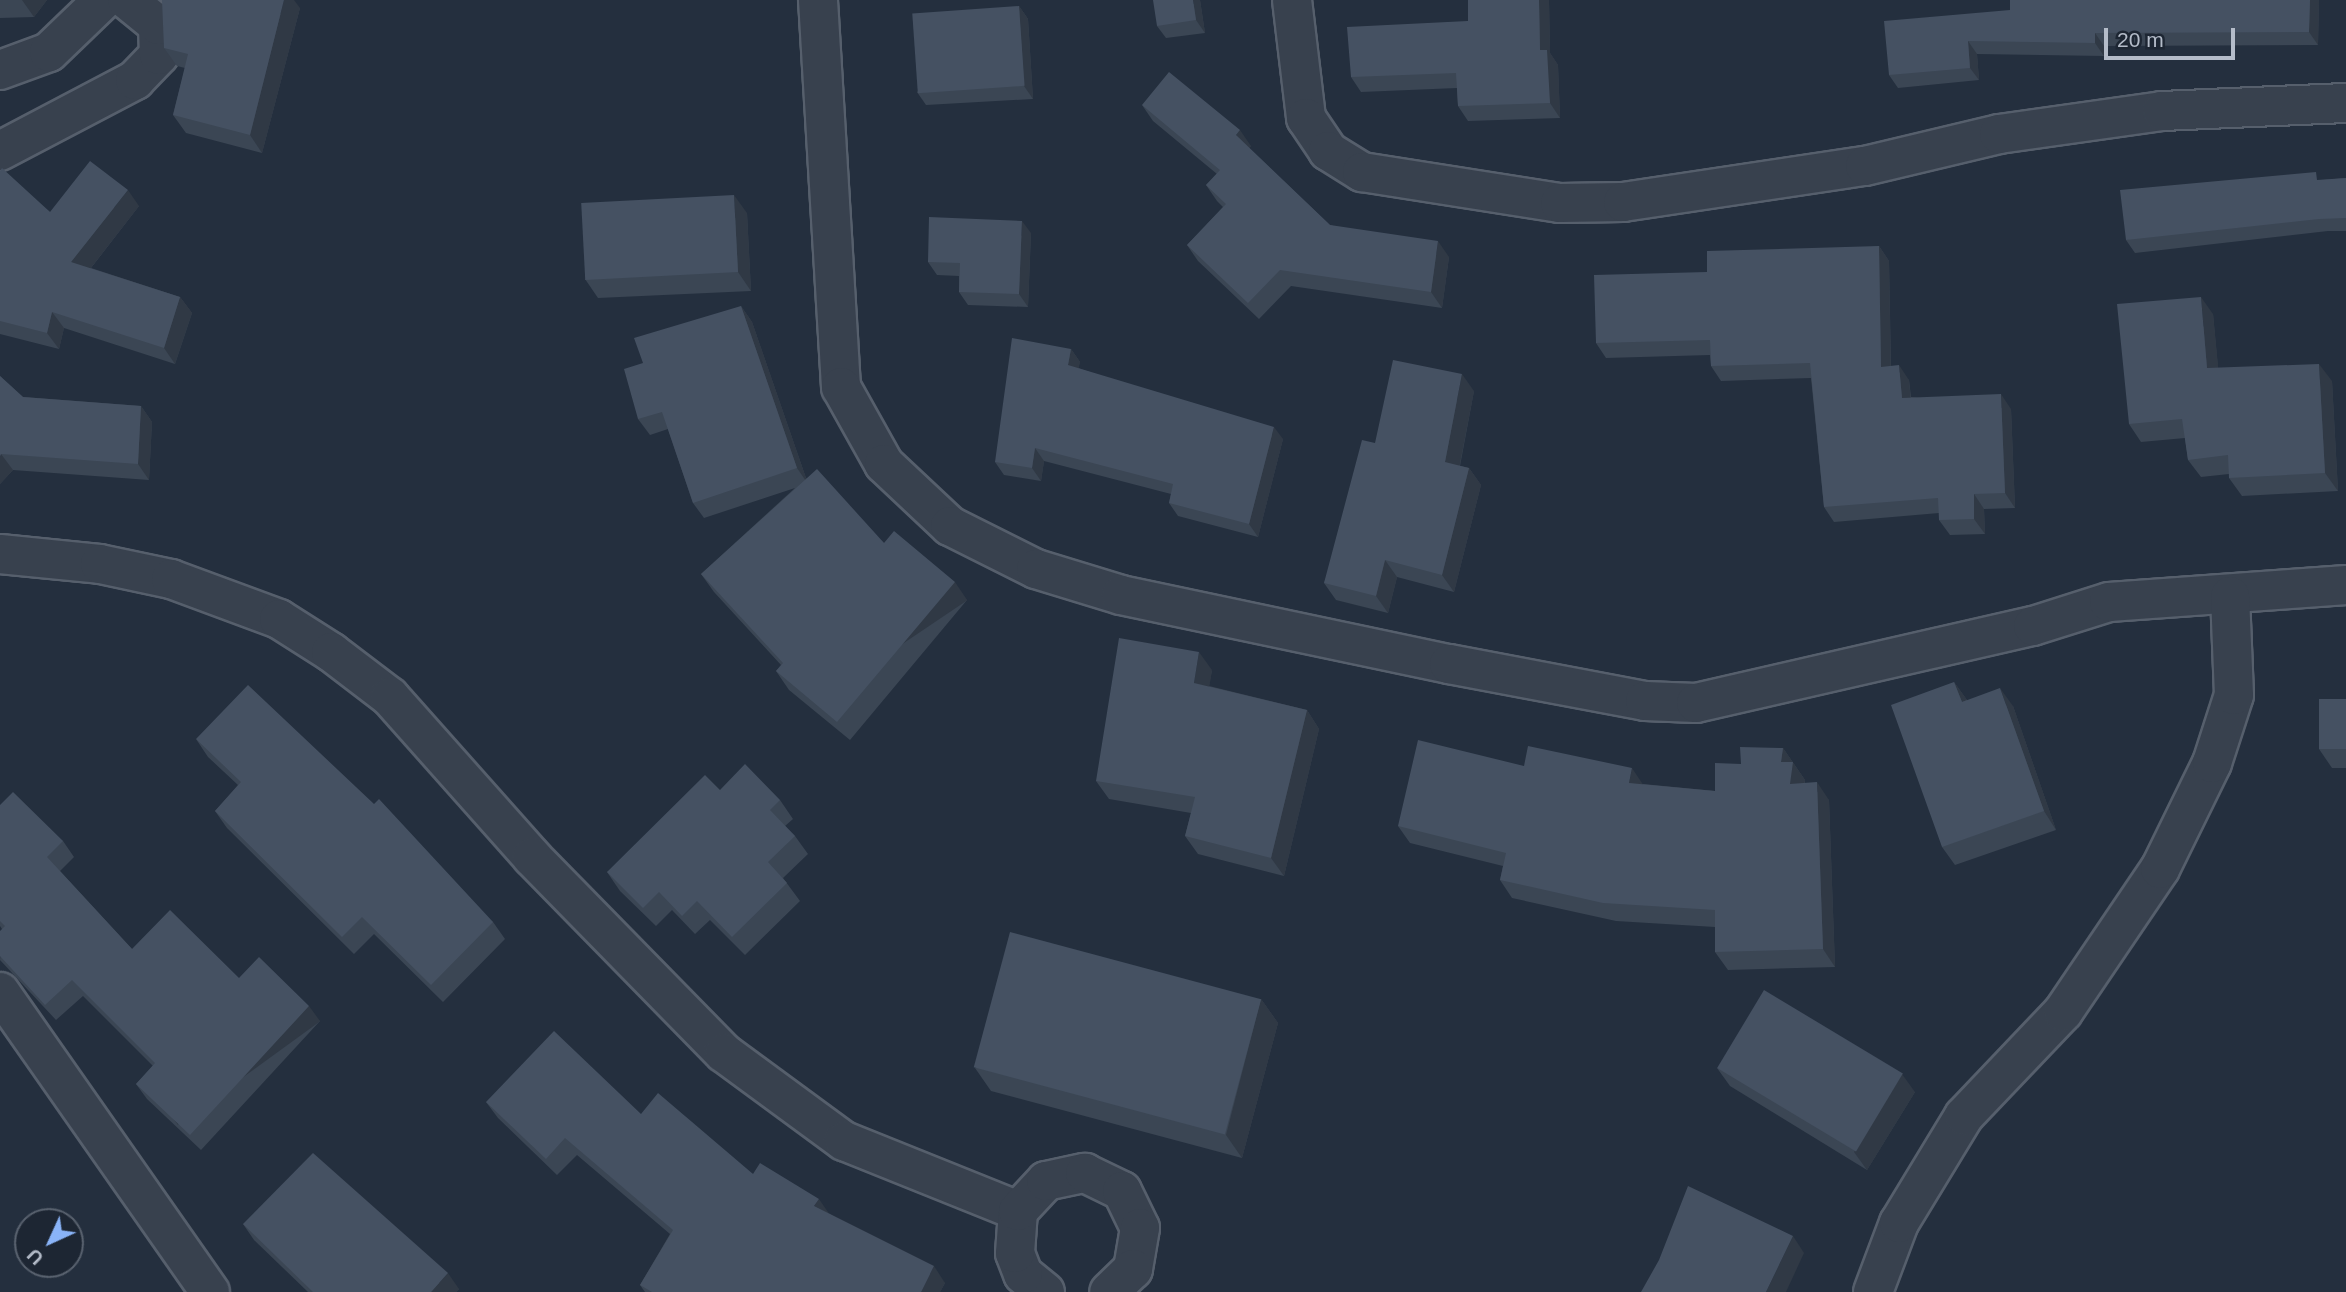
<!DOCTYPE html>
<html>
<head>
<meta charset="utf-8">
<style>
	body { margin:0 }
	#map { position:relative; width:2346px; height:1292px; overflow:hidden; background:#242f3e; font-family:Helvetica,sans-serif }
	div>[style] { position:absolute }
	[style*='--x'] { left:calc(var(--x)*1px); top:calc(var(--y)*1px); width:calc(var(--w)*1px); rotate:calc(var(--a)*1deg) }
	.roads { filter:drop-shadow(2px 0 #565f6c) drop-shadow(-2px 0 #565f6c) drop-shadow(0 2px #565f6c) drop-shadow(0 -2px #565f6c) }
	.minor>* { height:38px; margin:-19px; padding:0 19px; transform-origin:19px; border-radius:19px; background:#38414e }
	.wall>* { inset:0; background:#3b4654 }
	.shaded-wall>* { inset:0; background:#303945; transform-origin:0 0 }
	.building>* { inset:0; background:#455162; transform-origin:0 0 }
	span { translate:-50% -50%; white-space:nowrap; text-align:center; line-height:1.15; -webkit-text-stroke:7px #1d2633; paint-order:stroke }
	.north { position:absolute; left:14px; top:1208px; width:70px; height:70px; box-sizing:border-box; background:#1d2633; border:2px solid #59626f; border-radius:50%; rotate:225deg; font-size:19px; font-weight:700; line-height:28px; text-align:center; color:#b4bcc9 }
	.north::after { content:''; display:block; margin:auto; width:24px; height:32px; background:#8ab4f8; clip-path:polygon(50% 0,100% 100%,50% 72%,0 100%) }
	.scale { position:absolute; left:2104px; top:28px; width:131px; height:32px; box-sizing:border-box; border:4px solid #b4bcc9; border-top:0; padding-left:9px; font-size:21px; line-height:24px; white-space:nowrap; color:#b4bcc9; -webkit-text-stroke:5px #1d2633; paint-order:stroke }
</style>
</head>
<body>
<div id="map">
	<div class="roads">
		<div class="minor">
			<i style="--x:818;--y:0;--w:388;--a:86.6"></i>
			<i style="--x:841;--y:387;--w:88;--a:60.8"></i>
			<i style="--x:884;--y:464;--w:91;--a:43.2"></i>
			<i style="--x:950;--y:526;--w:96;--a:26.6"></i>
			<i style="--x:1036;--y:569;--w:89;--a:17"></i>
			<i style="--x:1121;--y:595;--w:335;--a:11.9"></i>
			<i style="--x:1449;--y:664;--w:199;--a:10.7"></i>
			<i style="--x:1645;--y:701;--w:51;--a:2.2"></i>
			<i style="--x:1696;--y:703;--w:346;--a:-12.9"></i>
			<i style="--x:2033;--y:626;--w:80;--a:-17.5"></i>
			<i style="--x:2109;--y:602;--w:238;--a:-4.1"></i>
			<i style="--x:1292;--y:0;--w:119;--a:83.2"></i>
			<i style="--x:1306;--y:118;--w:40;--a:56"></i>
			<i style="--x:1328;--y:151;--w:40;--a:32"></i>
			<i style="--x:1362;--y:172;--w:200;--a:8.9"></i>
			<i style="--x:1560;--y:203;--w:63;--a:-0.9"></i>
			<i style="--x:1623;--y:202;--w:245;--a:-8.5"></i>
			<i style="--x:1865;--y:166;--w:138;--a:-13.4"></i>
			<i style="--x:1999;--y:134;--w:165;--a:-8"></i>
			<i style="--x:2162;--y:111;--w:184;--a:-2.5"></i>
			<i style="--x:0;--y:70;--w:52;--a:-20.2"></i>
			<i style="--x:49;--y:52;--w:75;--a:-43.9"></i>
			<i style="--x:0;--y:151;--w:153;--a:-27.7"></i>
			<i style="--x:135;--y:80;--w:35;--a:-46"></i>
			<i style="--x:159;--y:55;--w:30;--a:-92"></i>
			<i style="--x:158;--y:25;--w:40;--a:-141"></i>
			<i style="--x:0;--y:554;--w:100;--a:5.7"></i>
			<i style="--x:100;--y:564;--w:73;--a:11.9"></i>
			<i style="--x:171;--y:579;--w:115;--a:20.3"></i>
			<i style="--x:279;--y:619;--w:62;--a:32.4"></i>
			<i style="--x:331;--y:652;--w:74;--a:37.3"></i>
			<i style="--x:390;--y:697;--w:214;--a:48.4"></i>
			<i style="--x:532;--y:857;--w:274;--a:45.6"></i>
			<i style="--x:724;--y:1053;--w:149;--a:36.3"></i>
			<i style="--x:844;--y:1141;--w:188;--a:21.9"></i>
			<i style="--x:0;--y:992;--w:366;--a:55"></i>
			<i style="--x:1045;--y:1292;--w:28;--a:-141"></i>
			<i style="--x:1023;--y:1274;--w:22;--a:-111"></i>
			<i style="--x:1015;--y:1253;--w:42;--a:-85.9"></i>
			<i style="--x:1018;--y:1211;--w:41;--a:-47"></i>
			<i style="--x:1046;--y:1181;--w:40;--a:-12"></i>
			<i style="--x:1085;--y:1173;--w:41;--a:25.9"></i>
			<i style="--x:1122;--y:1191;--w:41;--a:64.1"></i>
			<i style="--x:1140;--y:1228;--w:42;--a:99.7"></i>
			<i style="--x:1133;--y:1269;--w:33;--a:136"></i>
			<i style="--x:1873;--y:1292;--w:74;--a:-69.4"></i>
			<i style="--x:1899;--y:1223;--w:125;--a:-58.7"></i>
			<i style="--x:1964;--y:1116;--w:144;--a:-46.4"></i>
			<i style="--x:2063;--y:1012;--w:173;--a:-55.9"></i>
			<i style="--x:2160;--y:869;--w:118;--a:-63.9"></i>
			<i style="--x:2212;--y:763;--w:71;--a:-72.1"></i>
			<i style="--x:2234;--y:695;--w:99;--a:-92.3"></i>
		</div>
	</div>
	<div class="wall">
		<i style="clip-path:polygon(0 0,47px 0,34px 17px,0 18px)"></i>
		<i style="clip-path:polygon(1200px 0,1205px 33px,1166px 38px,1157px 26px)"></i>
		<i style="clip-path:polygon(1468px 0,1549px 0,1550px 53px,1558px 65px,1560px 118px,1468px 121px,1458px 106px,1457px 88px,1361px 92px,1351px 77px,1468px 21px)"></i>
		<i style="clip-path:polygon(2010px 0,2319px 0,2318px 45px,2104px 46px,2104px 56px,1977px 54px,1979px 80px,1898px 88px,1889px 75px,2010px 10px)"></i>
		<i style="clip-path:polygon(1019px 6px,1028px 19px,1033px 99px,926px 105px,917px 92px)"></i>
		<i style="clip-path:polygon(300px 8px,262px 153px,186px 133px,173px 115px,185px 68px,177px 66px,164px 48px)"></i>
		<i style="clip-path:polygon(1142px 105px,1251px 146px,1249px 148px,1330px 225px,1449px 257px,1442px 308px,1291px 286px,1259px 319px,1198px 261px,1187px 245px,1223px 207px,1217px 201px,1206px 185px,1217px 174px,1153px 121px)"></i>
		<i style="clip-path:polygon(0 171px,50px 212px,139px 206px,91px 268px,180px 297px,192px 313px,175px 364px,64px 328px,59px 349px,0 334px)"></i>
		<i style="clip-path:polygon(2346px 178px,2346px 231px,2328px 231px,2135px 253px,2126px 240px,2322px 180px)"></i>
		<i style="clip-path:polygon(747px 213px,751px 291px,598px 298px,585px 279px)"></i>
		<i style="clip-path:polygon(1031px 233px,1028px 307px,968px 305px,959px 292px,959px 276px,937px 275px,928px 262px)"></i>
		<i style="clip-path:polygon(1879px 246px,1889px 261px,1891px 366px,1909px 380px,1911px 397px,2011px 409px,2015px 508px,1984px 509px,1985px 534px,1950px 535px,1939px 520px,1939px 513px,1834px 522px,1824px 507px,1811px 378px,1721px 381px,1711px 366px,1710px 355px,1606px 358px,1596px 343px,1707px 272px)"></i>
		<i style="clip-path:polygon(741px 306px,752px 322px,806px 478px,884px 543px,967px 600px,850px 740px,789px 690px,776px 671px,781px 665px,714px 592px,701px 574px,795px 488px,704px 518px,693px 503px,668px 429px,650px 435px,638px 419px,643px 363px)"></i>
		<i style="clip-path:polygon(2213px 314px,2218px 368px,2332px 381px,2338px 491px,2242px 496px,2229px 478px,2229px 474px,2201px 477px,2188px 460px,2185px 438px,2141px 442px,2129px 424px)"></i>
		<i style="clip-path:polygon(1071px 349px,1080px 362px,1078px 368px,1283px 439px,1258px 537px,1178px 516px,1169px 503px,1171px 494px,1044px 461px,1041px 481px,1004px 475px,995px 462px)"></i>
		<i style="clip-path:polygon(0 376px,23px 397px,141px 406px,152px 422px,149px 480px,13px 470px,0 484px)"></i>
		<i style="clip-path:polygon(1474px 391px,1460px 466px,1469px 468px,1481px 485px,1454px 592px,1397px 577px,1388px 613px,1336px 600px,1324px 583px,1375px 443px)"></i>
		<i style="clip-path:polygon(1212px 670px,1209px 686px,1307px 710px,1319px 729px,1284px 876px,1198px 854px,1185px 836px,1191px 813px,1109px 799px,1096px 781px)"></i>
		<i style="clip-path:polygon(1954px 682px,1967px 700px,2013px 706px,2056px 830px,1955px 865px,1942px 847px)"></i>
		<i style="clip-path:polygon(2346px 699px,2346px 768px,2332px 768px,2319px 749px)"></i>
		<i style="clip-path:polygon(196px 739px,493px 922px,505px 939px,443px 1002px,374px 934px,354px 954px,227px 828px,215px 811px,238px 785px,208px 757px)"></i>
		<i style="clip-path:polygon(1783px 748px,1805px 780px,1805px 783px,1829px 800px,1835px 967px,1728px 970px,1715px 952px,1715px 927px,1616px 921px,1512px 898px,1500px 880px,1503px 866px,1410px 843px,1398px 826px,1524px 766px,1643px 784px,1715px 791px,1741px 764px)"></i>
		<i style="clip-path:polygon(720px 790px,780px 800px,793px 819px,785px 826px,795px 836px,808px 854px,783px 878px,800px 901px,745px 955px,710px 920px,695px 934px,672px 910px,656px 926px,620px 891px,607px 872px)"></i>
		<i style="clip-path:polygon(0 805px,63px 841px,74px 857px,60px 871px,132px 949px,239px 978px,320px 1021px,201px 1150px,147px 1099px,136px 1084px,153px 1066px,83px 996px,56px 1020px,0 960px,2px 929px,0 926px)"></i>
		<i style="clip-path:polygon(1261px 999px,1278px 1023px,1242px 1158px,991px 1091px,975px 1068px)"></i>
		<i style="clip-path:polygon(1717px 1068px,1915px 1092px,1867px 1170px,1730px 1086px)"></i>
		<i style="clip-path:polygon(486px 1102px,641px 1114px,753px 1174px,828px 1213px,945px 1283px,940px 1292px,645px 1292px,640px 1285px,670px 1234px,577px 1155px,557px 1175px,498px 1118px)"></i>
		<i style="clip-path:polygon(243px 1224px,459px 1289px,456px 1292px,308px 1292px,254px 1240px)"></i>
	</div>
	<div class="shaded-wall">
		<i style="clip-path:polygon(22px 0,47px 0,34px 17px)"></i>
		<i style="clip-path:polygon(284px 0,294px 0,300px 8px,262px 153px,250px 135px)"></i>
		<i style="clip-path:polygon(1193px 0,1200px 0,1205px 33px,1196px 20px)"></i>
		<i style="clip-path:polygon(1539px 0,1549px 0,1550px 53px,1558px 65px,1560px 118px,1550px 103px,1540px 50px)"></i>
		<i style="clip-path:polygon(2310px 0,2319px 0,2318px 45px,2309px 32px)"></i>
		<i style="clip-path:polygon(1019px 6px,1028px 19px,1033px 99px,1024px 86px)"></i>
		<i style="clip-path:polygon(2095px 33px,2104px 46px,2104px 56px,2095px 43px)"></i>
		<i style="clip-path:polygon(1968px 41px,1977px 54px,1979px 80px,1970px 68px)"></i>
		<i style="clip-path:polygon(1240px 130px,1251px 146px,1247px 151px,1236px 135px)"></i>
		<i style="clip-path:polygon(128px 190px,139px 206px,83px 278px,71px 262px)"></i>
		<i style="clip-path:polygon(734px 195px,747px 213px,751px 291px,738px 272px)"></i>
		<i style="clip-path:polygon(1022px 221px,1031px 233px,1028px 307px,1019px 294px)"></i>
		<i style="clip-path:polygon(1438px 241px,1449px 257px,1442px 308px,1431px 292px)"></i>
		<i style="clip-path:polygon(1879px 246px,1889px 261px,1891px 382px,1881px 367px)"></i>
		<i style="clip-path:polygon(180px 297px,192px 313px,175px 364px,164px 348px)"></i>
		<i style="clip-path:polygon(2201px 297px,2213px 314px,2220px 386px,2207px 368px)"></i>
		<i style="clip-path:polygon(741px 306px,752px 322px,808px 484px,797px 468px)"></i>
		<i style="clip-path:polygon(52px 312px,64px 328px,59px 349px,47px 333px)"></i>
		<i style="clip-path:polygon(1071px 349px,1080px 362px,1077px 378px,1068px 365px)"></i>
		<i style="clip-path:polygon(2319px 364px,2332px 381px,2338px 491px,2325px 473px)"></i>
		<i style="clip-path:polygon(1899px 365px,1909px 380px,1912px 413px,1902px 398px)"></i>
		<i style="clip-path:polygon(1462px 374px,1474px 391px,1457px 479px,1445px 462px)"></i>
		<i style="clip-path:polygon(2001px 394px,2011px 409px,2015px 508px,2005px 493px)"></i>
		<i style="clip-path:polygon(141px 406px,152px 422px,149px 480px,138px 464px)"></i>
		<i style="clip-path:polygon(1274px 427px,1283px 439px,1258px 537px,1249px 524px)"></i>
		<i style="clip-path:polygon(1035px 448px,1044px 461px,1041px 481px,1032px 468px)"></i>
		<i style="clip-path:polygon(1px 454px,13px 470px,0 484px,0 456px)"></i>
		<i style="clip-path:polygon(1469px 468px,1481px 485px,1454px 592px,1442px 575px)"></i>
		<i style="clip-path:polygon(1974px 494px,1984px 509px,1985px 534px,1974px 519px)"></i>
		<i style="clip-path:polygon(1385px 560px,1397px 577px,1388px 613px,1376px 596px)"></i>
		<i style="left:955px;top:582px;width:22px;height:183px;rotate:56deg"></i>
		<i style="clip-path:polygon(1199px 652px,1212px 670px,1207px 701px,1194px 683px)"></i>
		<i style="clip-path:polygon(1954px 682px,1967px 700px,1962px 702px)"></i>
		<i style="clip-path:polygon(2000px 688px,2013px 706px,2056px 830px,2044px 811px)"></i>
		<i style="clip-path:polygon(1307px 710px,1319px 729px,1284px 876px,1271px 858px)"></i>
		<i style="clip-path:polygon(1783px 748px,1805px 780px,1802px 802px,1790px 784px,1781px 762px)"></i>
		<i style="clip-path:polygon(1632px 768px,1644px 786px,1629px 783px)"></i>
		<i style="clip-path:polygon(1817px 782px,1829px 800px,1835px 967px,1823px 949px)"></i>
		<i style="clip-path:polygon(1261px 999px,1278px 1023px,1242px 1158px,1226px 1135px)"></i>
		<i style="left:309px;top:1006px;width:19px;height:176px;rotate:54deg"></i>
		<i style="clip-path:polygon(1902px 1074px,1915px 1092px,1867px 1170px,1854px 1152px)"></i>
		<i style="clip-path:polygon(819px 1199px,830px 1215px,814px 1206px)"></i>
		<i style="clip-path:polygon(1793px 1236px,1804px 1253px,1786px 1292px,1766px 1292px)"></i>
		<i style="clip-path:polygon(934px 1266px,945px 1283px,940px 1292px,921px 1292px)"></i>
		<i style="clip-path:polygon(448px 1273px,459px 1289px,456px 1292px,431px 1292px)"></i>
	</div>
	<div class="building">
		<i style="clip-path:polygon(162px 0,284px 0,250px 135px,173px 115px,188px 54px,164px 48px)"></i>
		<i style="clip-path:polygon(1153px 0,1193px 0,1196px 20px,1157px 26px)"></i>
		<i style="clip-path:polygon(1468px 0,1539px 0,1540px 50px,1547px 50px,1550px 103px,1458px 106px,1456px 73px,1351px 77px,1347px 27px,1468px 21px)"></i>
		<i style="clip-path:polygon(2010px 0,2310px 0,2309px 32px,2095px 33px,2095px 43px,1968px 41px,1970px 68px,1889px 75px,1884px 21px,2010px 10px)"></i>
		<i style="left:1019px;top:6px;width:80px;height:107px;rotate:86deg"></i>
		<i style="clip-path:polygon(1169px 72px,1240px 130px,1236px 135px,1330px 225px,1438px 241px,1431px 292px,1280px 270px,1248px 303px,1187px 245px,1226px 204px,1206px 185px,1220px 170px,1142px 105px)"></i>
		<i style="clip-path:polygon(90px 161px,128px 190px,71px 262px,180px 297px,164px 348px,52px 312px,47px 333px,0 321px,0 171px,2px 168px,50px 212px)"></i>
		<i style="clip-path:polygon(2316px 172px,2317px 180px,2346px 178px,2346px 218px,2319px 219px,2126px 240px,2120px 190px)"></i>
		<i style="left:734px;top:195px;width:77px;height:153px;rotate:87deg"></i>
		<i style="clip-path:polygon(929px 217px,1022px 221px,1019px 294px,959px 292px,960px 263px,928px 262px)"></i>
		<i style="clip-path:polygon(1879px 246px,1881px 367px,1899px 365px,1902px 398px,2001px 394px,2005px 493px,1974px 494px,1974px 519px,1939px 520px,1938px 498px,1824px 507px,1810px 363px,1711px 366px,1710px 340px,1596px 343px,1594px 275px,1707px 272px,1707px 251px)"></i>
		<i style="clip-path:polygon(2201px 297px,2207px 368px,2319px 364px,2325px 473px,2229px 478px,2228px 455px,2188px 460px,2182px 419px,2129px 424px,2117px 304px)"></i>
		<i style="clip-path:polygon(741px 306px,797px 468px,693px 503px,662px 412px,638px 419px,624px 369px,643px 363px,634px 338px)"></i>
		<i style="clip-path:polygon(1012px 338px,1071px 349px,1068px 365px,1274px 427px,1249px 524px,1169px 503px,1173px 484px,1035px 448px,1032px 468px,995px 462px)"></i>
		<i style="clip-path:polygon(1393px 360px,1462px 374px,1445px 462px,1469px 468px,1442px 575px,1385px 560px,1376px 596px,1324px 583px,1362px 440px,1375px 443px)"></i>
		<i style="clip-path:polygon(0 376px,23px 397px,141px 406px,138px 464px,1px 454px,0 456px)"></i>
		<i style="clip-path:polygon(817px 469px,884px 543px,894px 531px,955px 582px,837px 722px,776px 671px,783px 663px,701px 574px)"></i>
		<i style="clip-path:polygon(1119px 638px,1199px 652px,1194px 683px,1307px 710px,1271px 858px,1185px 836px,1195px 797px,1096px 781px)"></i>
		<i style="clip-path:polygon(1954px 682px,1962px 702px,2000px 688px,2044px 811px,1942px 847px,1891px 705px)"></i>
		<i style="clip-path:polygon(248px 685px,374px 804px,379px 799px,493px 922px,431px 985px,362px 917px,342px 937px,215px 811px,241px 782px,196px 739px)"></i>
		<i style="left:2319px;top:699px;width:27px;height:50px"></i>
		<i style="clip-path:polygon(1418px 740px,1524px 766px,1528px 746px,1632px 768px,1629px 783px,1715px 791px,1715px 763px,1741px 764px,1740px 747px,1783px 748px,1781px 762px,1793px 762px,1790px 784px,1817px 782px,1823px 949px,1715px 952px,1715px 910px,1603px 903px,1500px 880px,1506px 853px,1398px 826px)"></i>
		<i style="clip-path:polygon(745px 764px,780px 800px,770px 810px,795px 836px,768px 862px,787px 883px,732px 937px,697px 901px,682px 916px,659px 892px,643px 908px,607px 872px,705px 775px,720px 790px)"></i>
		<i style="clip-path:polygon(13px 792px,63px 841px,47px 857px,132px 949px,170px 910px,239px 978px,259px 957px,309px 1006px,190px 1135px,136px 1084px,155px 1063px,72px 980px,45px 1005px,0 956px,0 931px,5px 926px,0 921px,0 805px)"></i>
		<i style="left:1010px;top:932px;width:260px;height:140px;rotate:15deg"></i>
		<i style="left:1764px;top:990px;width:162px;height:91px;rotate:31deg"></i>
		<i style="clip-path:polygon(554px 1031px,641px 1114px,658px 1093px,753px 1174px,760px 1163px,819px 1199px,814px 1206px,934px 1266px,921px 1292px,652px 1292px,640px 1285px,673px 1230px,565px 1138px,546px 1159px,486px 1102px)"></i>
		<i style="clip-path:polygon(313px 1153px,448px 1273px,431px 1292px,313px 1292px,243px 1224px)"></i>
		<i style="clip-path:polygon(1688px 1186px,1793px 1236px,1766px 1292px,1641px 1292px,1659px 1260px)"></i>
	</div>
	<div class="north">U</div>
	<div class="scale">20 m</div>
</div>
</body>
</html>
